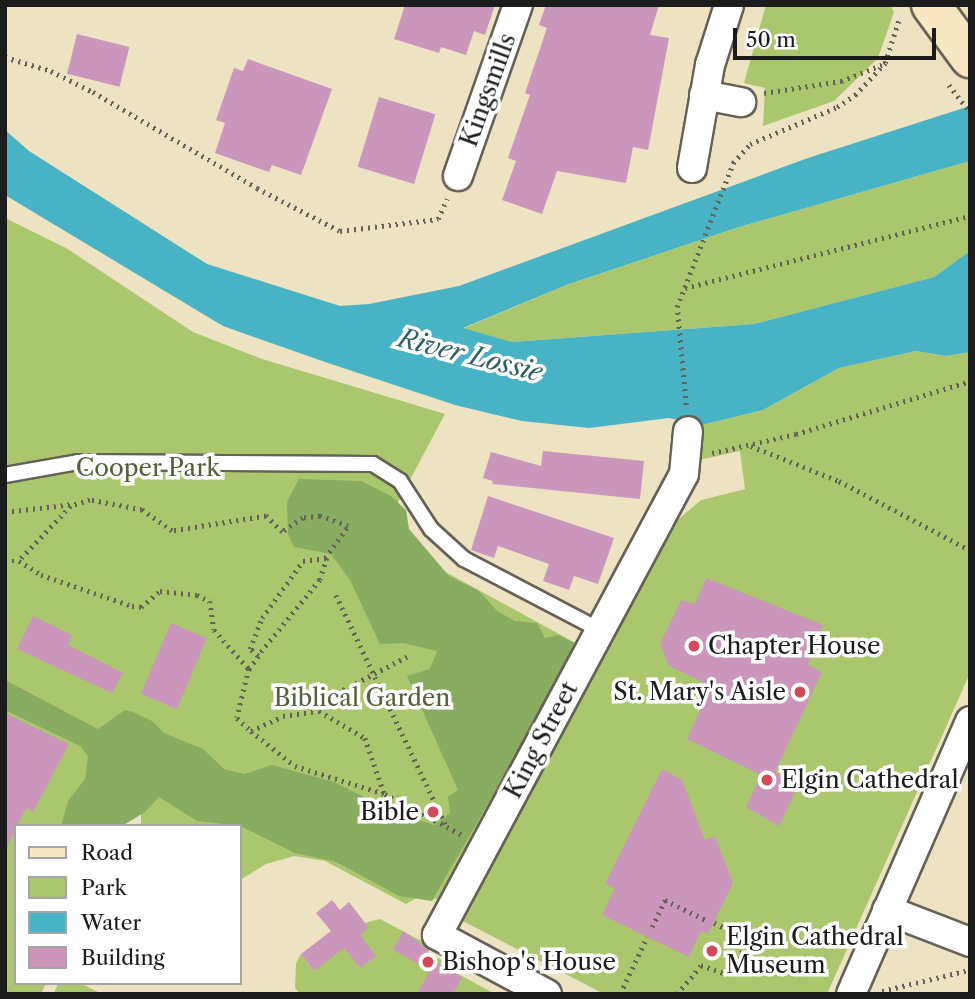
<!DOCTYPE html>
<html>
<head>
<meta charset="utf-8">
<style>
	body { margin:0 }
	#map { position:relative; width:975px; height:999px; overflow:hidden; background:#ede2c2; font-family:"Libre Caslon Text",serif }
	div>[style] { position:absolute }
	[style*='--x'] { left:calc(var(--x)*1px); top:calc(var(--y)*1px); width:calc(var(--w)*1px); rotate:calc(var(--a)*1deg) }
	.green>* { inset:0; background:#abc76d }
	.forest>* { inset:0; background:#88ac60 }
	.water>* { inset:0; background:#48b3c5 }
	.building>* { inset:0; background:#ca96bb; transform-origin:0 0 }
	.path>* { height:4.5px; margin-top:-2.25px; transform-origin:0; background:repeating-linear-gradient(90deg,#656156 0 2px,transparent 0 7px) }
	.roads { filter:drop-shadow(2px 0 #656156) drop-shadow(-2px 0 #656156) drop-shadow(0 2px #656156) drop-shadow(0 -2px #656156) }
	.lane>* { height:14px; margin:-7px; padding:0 7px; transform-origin:7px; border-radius:7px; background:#fff }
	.street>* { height:28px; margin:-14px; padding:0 14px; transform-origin:14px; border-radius:14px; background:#fff }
	.secondary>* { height:38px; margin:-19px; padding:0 19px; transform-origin:19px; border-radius:19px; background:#f7e8c3 }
	.dots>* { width:19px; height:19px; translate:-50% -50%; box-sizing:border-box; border:4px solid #fff; border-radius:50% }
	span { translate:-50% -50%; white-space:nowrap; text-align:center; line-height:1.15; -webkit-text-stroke:7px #fff; paint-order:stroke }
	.street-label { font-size:24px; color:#1c1c1c }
	.park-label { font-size:24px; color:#55603c }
	.poi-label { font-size:24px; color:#1c1c1c }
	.left { translate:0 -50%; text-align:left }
	.right { translate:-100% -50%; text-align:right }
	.water-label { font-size:26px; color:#306068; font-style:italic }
	.frame { position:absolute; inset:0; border:7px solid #1c1c1c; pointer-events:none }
	.legend { position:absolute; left:14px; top:824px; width:228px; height:161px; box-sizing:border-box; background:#fff; border:2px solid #a4a4a4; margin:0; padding:9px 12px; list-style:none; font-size:21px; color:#1c1c1c }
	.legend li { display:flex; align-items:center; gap:14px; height:35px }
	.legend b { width:35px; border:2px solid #a4a4a4 }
	.scale { position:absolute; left:733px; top:28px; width:203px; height:32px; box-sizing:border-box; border:4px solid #1c1c1c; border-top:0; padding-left:9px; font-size:21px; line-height:24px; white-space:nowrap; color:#1c1c1c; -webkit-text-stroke:5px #fff; paint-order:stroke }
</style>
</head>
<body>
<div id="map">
	<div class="green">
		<i style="clip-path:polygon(766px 5px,890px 5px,894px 12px,878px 58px,834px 101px,763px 126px,765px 88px,744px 83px)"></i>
		<i style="clip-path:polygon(970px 161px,970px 251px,934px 277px,754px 324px,512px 342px,462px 329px,569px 284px,739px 227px)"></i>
		<i style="clip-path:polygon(5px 218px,66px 248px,193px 332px,262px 359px,445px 414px,380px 536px,579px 645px,437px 899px,418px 897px,406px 904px,325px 861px,294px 856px,266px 864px,240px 880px,240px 826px,141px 826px,141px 812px,88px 826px,16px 826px,16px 983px,46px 983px,41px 994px,5px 994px)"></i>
		<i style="clip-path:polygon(916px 351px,946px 356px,970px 352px,970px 673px,827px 994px,604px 994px,459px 919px,673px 524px,701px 500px,745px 489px,740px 451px,699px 460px,702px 425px,763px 410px,839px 368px)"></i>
		<i style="clip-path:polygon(380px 919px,431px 946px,428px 953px,442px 960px,440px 964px,495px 994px,300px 994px,295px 988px,296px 963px,301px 954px,314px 971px,365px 923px)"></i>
		<i style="clip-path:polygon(58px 983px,80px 983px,102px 994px,54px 994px)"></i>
	</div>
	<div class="forest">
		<i style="clip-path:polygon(299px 479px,361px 481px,391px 496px,406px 510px,409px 529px,449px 576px,479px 591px,497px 611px,515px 621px,537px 623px,545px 638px,558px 635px,579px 645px,432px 901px,399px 896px,336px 862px,295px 853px,240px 826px,197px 821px,159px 797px,145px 812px,122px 826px,61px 826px,68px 801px,85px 779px,88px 756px,80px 746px,5px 710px,5px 680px,98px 729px,125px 710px,133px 712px,152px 721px,164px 733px,203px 749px,224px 769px,244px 774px,272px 765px,334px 782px,392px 811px,434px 825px,450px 813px,448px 797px,458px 790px,407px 676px,430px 669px,437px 651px,403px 643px,380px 644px,350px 580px,331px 554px,294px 547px,288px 534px,287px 502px)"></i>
	</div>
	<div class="water">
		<i style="clip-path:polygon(970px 106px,970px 161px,739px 227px,569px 284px,463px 328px,512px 342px,754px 324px,934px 277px,970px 251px,970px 352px,946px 356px,916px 351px,839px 368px,763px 410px,702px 425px,669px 418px,589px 428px,522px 421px,455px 405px,328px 363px,223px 326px,5px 195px,5px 130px,29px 151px,207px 264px,340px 306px,369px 304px,459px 286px,808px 158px)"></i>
	</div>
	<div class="building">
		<i style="clip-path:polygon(405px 5px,495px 5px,485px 35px,474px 31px,466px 55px,441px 47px,439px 53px,394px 39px)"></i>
		<i style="clip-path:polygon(546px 5px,659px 5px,650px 35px,669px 38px,648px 150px,633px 147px,626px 183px,557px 171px,542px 214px,502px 200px,516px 161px,508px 158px,530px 95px,525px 93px,547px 28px,539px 25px)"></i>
		<i style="left:77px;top:34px;width:54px;height:41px;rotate:14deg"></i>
		<i style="clip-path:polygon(248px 59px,332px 89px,301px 175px,272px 165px,269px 172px,215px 153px,225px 123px,216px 120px,234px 68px,243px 71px)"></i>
		<i style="left:379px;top:97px;width:59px;height:73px;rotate:17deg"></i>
		<i style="clip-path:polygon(543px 451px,644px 461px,640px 499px,492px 484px,493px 481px,483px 478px,491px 452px,541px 466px)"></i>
		<i style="clip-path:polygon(488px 496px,614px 538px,598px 584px,574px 576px,569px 590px,543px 581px,549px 564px,498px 546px,494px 558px,471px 550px)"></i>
		<i style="clip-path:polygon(706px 578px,823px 625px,808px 665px,822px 672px,775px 772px,799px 784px,779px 826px,746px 807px,761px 775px,687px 739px,711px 686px,669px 666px,660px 644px,681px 600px,695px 604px)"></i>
		<i style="clip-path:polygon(33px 616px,72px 635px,68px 645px,123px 673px,112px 693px,17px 649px)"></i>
		<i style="left:171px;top:623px;width:39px;height:77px;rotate:23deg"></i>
		<i style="clip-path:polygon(5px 713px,69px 744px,33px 812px,26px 808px,5px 851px)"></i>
		<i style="clip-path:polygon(662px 769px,682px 780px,705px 840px,715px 836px,733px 883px,708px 934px,701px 931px,689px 957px,602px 915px,615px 888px,605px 884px)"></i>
		<i style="clip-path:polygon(332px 900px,340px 910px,349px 902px,369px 928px,360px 935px,376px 956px,360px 968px,344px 948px,314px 971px,301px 954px,331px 931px,316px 913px)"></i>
		<i style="clip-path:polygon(403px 931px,429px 950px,421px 965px,393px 950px)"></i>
		<i style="clip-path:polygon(435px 962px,462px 977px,453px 994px,417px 994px)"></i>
	</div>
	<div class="path">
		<i style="--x:5;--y:57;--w:48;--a:16.9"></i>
		<i style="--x:51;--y:71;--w:47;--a:26.6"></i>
		<i style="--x:93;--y:92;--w:190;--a:30.3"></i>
		<i style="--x:257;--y:188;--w:93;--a:27.4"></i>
		<i style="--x:340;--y:231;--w:99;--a:-7"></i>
		<i style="--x:438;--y:219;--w:22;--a:-66"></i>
		<i style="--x:949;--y:85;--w:34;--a:52"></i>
		<i style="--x:764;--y:93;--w:78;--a:-8.9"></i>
		<i style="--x:841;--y:81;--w:46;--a:-21.6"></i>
		<i style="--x:685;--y:288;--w:294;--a:-14.2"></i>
		<i style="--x:686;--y:405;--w:98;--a:-95.2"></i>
		<i style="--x:677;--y:307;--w:155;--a:-68.7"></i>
		<i style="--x:733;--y:163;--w:25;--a:-48"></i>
		<i style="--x:750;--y:144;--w:95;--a:-23"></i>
		<i style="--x:837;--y:107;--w:22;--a:-34"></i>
		<i style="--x:855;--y:95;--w:44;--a:-46.8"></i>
		<i style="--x:885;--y:63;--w:49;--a:-72.3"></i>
		<i style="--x:751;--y:446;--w:95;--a:21.7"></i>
		<i style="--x:839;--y:481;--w:148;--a:27.8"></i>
		<i style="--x:712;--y:453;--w:86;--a:-12.7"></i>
		<i style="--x:796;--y:434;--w:182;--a:-16.9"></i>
		<i style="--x:5;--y:512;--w:69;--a:-6.6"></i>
		<i style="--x:325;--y:558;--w:39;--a:-54"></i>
		<i style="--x:348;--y:526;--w:30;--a:-160"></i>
		<i style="--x:320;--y:516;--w:17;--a:173"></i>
		<i style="--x:303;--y:518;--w:25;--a:146"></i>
		<i style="--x:282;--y:532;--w:23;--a:-135"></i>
		<i style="--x:266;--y:516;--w:95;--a:170.9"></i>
		<i style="--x:172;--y:531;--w:37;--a:-145"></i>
		<i style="--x:142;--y:510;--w:53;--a:-169.1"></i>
		<i style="--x:90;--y:500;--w:20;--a:162"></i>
		<i style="--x:71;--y:506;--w:76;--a:133.4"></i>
		<i style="--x:19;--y:561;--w:26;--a:32"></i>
		<i style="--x:41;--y:575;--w:96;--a:18.8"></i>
		<i style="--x:132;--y:606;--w:9;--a:6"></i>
		<i style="--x:141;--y:607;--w:25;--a:-40"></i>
		<i style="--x:160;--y:591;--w:37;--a:6"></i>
		<i style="--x:197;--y:595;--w:14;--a:25"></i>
		<i style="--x:210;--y:601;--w:29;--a:82"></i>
		<i style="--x:214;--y:630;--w:52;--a:48.1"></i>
		<i style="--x:249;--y:669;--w:50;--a:103.8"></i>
		<i style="--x:237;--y:718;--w:19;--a:43"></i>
		<i style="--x:251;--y:731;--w:56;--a:38.5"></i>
		<i style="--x:295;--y:766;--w:94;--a:17.3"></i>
		<i style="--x:385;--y:794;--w:87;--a:28"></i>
		<i style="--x:5;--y:561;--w:14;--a:0"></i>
		<i style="--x:336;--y:595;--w:256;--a:64.5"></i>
		<i style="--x:249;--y:669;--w:16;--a:-55"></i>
		<i style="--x:258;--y:656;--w:11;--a:-139"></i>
		<i style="--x:250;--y:649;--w:33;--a:-69"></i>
		<i style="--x:262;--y:618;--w:70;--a:-54.3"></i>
		<i style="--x:303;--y:561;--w:24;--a:-7"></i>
		<i style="--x:327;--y:558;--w:23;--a:108"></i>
		<i style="--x:320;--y:580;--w:98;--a:129.2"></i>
		<i style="--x:337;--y:693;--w:80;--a:-27.5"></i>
		<i style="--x:251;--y:731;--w:35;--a:-25"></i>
		<i style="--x:283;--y:716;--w:36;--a:-8"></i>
		<i style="--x:319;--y:711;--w:53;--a:30.4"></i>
		<i style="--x:365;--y:738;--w:58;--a:70.9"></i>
		<i style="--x:652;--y:927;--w:30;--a:-64"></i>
		<i style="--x:665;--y:900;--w:46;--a:26"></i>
		<i style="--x:882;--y:991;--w:89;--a:-13.6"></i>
		<i style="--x:620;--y:994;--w:63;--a:-64.7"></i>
		<i style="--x:677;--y:994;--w:38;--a:-50"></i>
		<i style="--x:701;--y:965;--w:27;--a:20"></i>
		<i style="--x:726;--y:974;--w:7;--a:-16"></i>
		<i style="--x:733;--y:972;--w:35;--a:-66"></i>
		<i style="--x:747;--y:940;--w:37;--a:-153"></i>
	</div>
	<div class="roads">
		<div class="lane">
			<i style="--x:5;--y:475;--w:74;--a:-10.1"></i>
			<i style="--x:78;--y:462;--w:295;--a:0.4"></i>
			<i style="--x:373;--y:464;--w:32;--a:32"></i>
			<i style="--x:400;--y:481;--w:57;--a:57.1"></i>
			<i style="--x:431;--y:529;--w:45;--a:42.3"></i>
			<i style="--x:464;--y:559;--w:153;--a:27.6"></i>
		</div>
		<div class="street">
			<i style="--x:704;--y:95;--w:38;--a:11"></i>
			<i style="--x:692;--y:168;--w:105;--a:-80.1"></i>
			<i style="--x:710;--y:65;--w:63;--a:-72.4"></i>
			<i style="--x:458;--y:176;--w:181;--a:-70.7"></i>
			<i style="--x:887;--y:910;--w:89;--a:21.1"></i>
			<i style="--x:547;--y:994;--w:125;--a:-151.8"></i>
			<i style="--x:437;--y:935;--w:523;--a:-61.82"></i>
			<i style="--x:684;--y:474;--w:43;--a:-84.7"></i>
			<i style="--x:851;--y:994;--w:298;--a:-66.4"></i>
		</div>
		<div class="secondary">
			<i style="--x:931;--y:5;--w:66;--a:53.7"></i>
		</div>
	</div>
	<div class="dots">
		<i style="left:694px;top:646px;background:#d1495b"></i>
		<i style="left:800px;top:692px;background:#d1495b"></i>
		<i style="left:767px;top:780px;background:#d1495b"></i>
		<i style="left:433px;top:812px;background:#d1495b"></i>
		<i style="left:712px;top:951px;background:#d1495b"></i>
		<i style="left:428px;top:962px;background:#d1495b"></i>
	</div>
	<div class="street-label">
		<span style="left:488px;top:90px;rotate:-70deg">Kingsmills</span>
		<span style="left:541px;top:740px;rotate:-62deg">King Street</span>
	</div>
	<div class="park-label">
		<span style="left:148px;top:468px">Cooper Park</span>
		<span style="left:362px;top:698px">Biblical Garden</span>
	</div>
	<div class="poi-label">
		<span class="left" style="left:708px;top:646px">Chapter House</span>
		<span class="right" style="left:786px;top:692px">St. Mary's Aisle</span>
		<span class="left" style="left:781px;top:780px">Elgin Cathedral</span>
		<span class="right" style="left:419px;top:812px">Bible</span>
		<span class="left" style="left:726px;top:951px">Elgin Cathedral<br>Museum</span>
		<span class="left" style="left:442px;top:962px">Bishop's House</span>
	</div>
	<div class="water-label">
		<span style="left:470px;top:356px;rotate:14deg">River Lossie</span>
	</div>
	<div class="frame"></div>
	<ul class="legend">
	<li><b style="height:9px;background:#f7e8c3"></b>Road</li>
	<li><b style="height:19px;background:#abc76d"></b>Park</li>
	<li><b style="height:19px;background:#48b3c5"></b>Water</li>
	<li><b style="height:19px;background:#ca96bb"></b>Building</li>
	</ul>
	<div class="scale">50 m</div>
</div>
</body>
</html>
